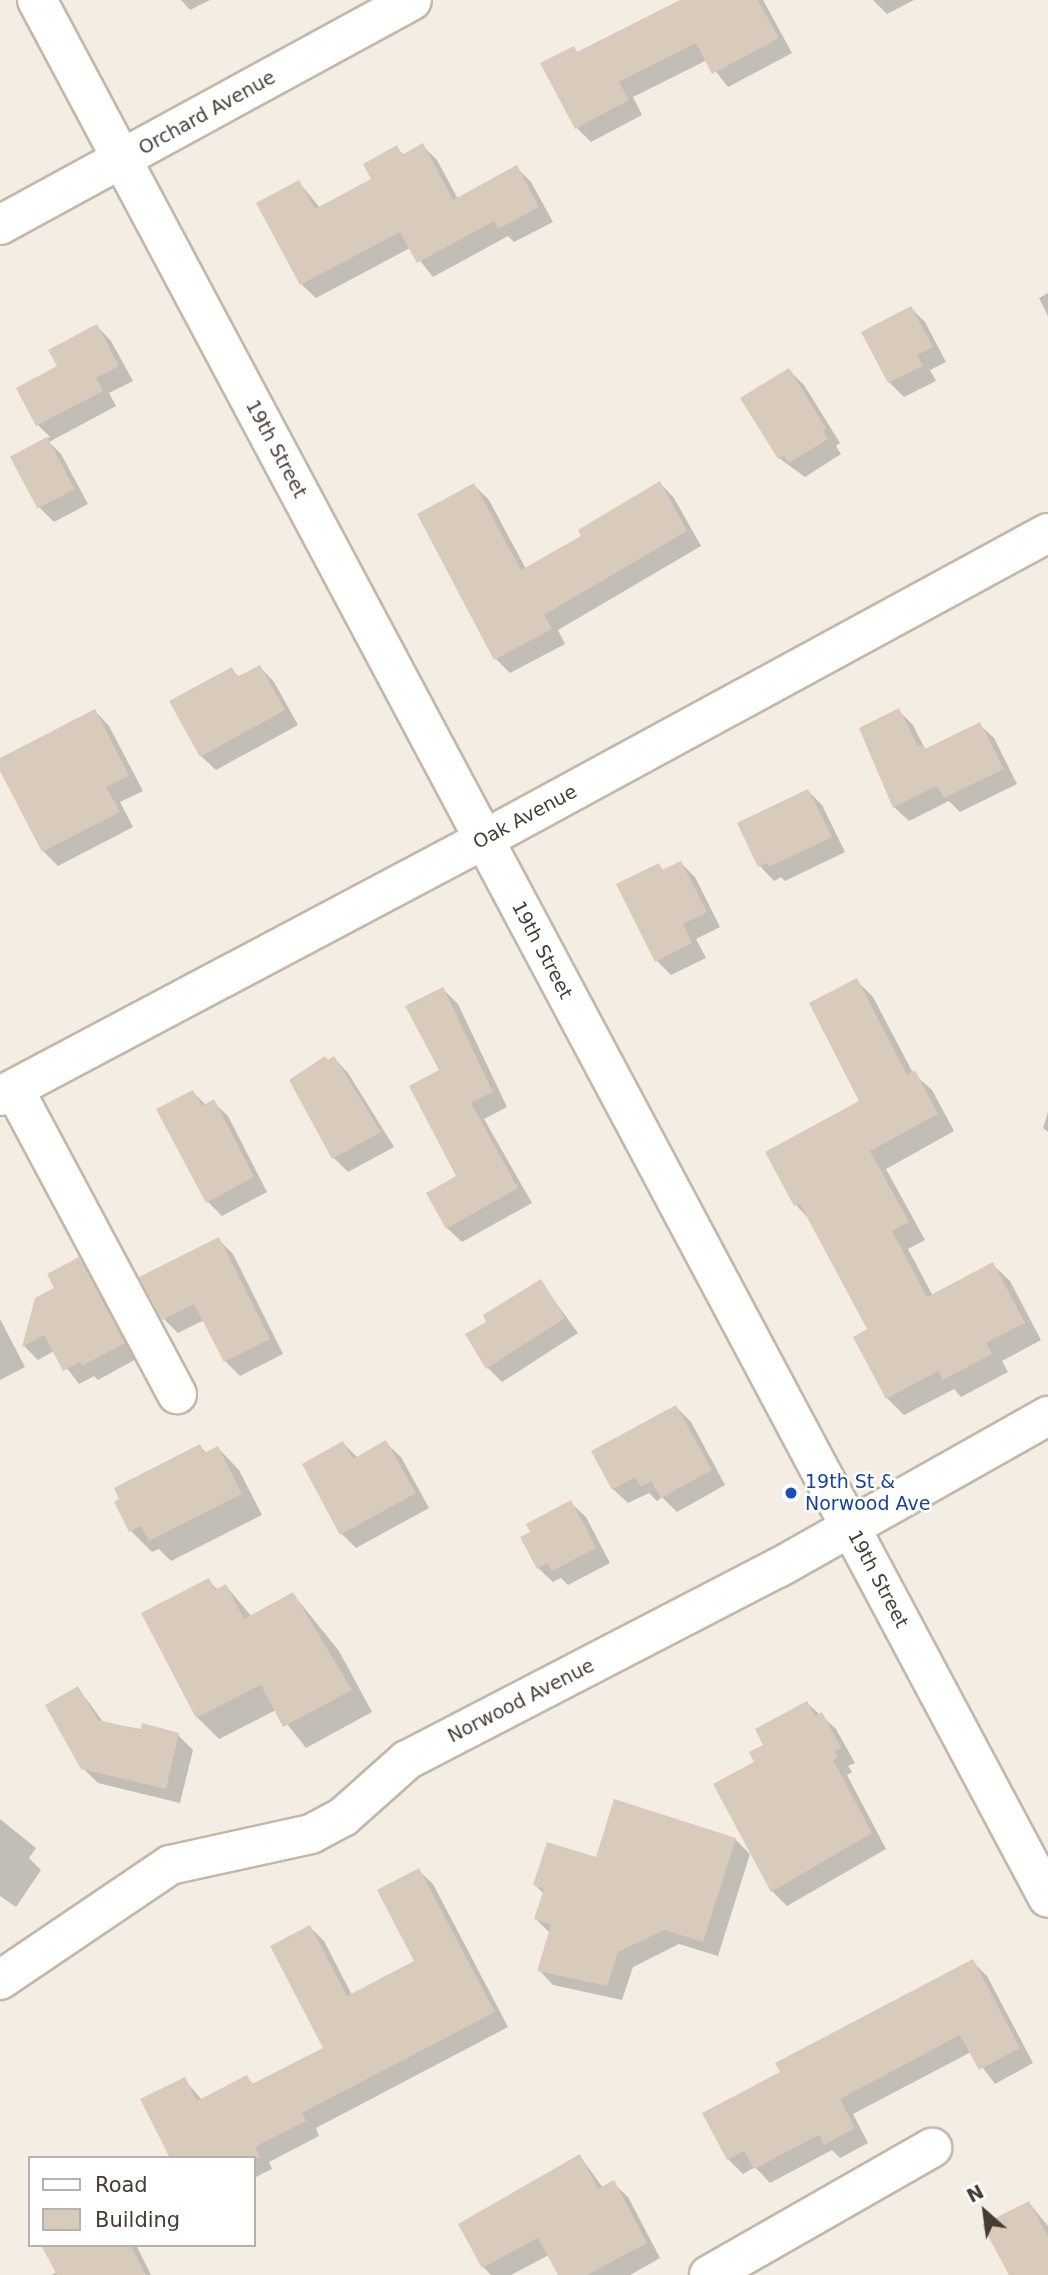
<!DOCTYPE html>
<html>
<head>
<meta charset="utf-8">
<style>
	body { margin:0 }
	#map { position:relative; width:1048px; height:2275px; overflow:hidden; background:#f3ede3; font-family:"DejaVu Sans",sans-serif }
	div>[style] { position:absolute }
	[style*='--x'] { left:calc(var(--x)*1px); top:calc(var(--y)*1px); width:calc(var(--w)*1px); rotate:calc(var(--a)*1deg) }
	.shadow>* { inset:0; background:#0003 }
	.building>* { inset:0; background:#d8cbbb; transform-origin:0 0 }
	.roads { filter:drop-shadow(2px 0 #c2b8a8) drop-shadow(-2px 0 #c2b8a8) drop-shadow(0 2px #c2b8a8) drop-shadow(0 -2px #c2b8a8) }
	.minor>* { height:38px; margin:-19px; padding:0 19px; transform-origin:19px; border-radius:19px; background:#fff }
	.dots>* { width:19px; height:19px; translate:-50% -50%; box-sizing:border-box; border:4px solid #fff; border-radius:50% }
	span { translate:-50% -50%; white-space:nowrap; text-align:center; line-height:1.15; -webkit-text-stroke:5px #fff; paint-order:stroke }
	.street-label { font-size:19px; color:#453d33 }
	.transit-label { font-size:19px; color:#164399 }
	.left { translate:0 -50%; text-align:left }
	.legend { position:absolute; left:28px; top:2156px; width:228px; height:91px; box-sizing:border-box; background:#fff; border:2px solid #b5b1ad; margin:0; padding:9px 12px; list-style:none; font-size:21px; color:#453d33 }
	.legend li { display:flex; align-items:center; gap:14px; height:35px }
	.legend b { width:35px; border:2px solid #b5b1ad }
	.north { position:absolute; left:950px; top:2177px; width:70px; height:70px; -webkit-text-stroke:5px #fff; paint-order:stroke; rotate:332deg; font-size:19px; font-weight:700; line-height:28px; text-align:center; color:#453d33 }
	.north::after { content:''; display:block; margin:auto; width:24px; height:32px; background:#453d33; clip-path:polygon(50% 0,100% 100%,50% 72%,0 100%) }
</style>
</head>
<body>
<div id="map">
	<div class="shadow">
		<i style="clip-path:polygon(181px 0,210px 0,190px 10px)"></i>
		<i style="clip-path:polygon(682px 0,763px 0,792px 53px,728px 87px,707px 60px,633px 97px,642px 115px,591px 142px,577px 128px,574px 48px,579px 54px)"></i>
		<i style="clip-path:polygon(873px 0,914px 0,887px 14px)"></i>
		<i style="clip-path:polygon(423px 146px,437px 160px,458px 199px,516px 167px,531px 182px,553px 222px,514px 242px,508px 236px,433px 277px,410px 248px,316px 298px,301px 284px,299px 182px,320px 208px,374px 180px,397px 148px,404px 155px)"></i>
		<i style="clip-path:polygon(1048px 293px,1048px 316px,1039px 298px)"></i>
		<i style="clip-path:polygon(911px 308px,925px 322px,946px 362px,930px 370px,936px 381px,904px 397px,889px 382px,863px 332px)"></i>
		<i style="clip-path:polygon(97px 326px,111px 341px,133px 381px,109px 393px,116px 406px,49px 442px,61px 454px,88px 504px,54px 522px,39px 507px,13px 457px,50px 437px,38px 425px,18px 389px,59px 367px)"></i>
		<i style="clip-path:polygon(789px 370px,804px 385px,840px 443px,836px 446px,841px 454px,805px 477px,779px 458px)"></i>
		<i style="clip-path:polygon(660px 483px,674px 498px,701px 546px,558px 630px,565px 644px,510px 673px,496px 659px,474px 485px,489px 500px,526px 569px,583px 537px)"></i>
		<i style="clip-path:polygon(260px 667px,274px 682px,298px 725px,216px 770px,201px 756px,231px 669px,240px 678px)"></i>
		<i style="clip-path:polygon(898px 710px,913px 725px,926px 751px,979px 724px,994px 738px,1017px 784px,960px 812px,949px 801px,909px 821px,894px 807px)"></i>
		<i style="clip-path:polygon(95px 711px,109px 726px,143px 791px,120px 802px,133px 827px,58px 866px,43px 851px,0 760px)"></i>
		<i style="clip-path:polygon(808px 791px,822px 805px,845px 852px,785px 881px,781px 877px,774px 881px,760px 866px,739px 824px)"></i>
		<i style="clip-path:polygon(681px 863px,695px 877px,720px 927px,696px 939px,706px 958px,671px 975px,656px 960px,658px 865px,664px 871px)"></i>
		<i style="clip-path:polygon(856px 980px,873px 997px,913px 1073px,932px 1090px,954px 1131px,886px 1169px,925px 1240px,908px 1249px,933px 1296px,992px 1264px,1010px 1281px,1041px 1340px,1002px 1361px,1008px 1372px,961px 1397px,954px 1389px,904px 1415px,887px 1398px,869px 1330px,810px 1220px,796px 1205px,862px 1101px)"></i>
		<i style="clip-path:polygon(443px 989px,458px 1004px,507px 1107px,484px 1119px,532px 1203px,462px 1242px,447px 1228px,459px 1177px,441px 1071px)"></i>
		<i style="clip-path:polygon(334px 1058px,348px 1073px,394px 1147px,348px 1172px,334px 1158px,329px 1062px)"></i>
		<i style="clip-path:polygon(193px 1092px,206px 1105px,213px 1102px,228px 1116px,267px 1192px,222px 1216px,207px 1201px)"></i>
		<i style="clip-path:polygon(1048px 1112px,1048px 1132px,1043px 1128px)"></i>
		<i style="clip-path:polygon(218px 1239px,233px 1254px,283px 1354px,240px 1376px,225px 1361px,204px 1320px,178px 1333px,164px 1319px)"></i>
		<i style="clip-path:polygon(79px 1259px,93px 1274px,138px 1358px,98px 1380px,94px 1376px,79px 1384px,54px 1351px,38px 1360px,24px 1346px,37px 1299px,57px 1289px)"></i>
		<i style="clip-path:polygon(540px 1281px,578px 1333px,502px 1382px,488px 1368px,489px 1322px)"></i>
		<i style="clip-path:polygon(0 1319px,25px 1367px,0 1380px)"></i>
		<i style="clip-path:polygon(676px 1407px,691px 1422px,725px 1485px,677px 1512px,662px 1497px,657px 1501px,649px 1493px,628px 1503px,613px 1489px)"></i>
		<i style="clip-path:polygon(343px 1443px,358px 1458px,386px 1443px,401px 1457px,429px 1508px,356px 1548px,341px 1533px)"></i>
		<i style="clip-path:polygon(200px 1446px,207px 1454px,218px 1448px,239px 1470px,262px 1515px,171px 1561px,159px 1549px,152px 1552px,130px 1530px,122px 1500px)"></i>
		<i style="clip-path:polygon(571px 1503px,586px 1517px,610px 1563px,568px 1585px,561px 1578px,553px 1582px,538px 1568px)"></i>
		<i style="clip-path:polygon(208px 1580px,218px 1590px,226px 1586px,252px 1617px,293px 1594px,339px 1651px,372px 1712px,306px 1748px,276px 1710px,219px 1739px,197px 1717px,144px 1614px)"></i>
		<i style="clip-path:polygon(78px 1688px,104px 1723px,178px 1735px,193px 1750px,180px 1803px,98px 1783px,83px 1768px)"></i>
		<i style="clip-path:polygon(807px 1703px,836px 1729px,855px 1763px,848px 1766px,852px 1772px,847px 1775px,886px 1849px,787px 1906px,772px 1891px,757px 1763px,765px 1746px)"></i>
		<i style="clip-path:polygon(0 1819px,36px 1848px,29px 1858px,41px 1870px,16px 1907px,0 1896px)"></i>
		<i style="clip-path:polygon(735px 1839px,750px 1854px,718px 1956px,679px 1944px,633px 1967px,622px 2000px,553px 1985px,539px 1970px,550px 1933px,536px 1919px,544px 1894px,535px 1885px,597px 1859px)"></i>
		<i style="clip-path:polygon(418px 1870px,433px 1884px,508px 2027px,316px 2128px,319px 2136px,269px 2162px,272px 2169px,254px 2178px,254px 2158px,172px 2158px,184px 2079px,202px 2100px,247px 2077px,254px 2085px,326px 2048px,310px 1927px,324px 1941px,352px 1995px,417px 1961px)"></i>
		<i style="clip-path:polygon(972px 1961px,987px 1976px,1033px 2063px,995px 2084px,971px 2052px,853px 2114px,868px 2143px,840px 2158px,832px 2150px,770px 2183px,755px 2167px,743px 2174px,728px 2159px,782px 2073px)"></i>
		<i style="clip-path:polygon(580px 2156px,603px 2188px,613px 2183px,628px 2197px,660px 2258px,630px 2275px,560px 2275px,549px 2255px,511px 2275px,491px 2275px,483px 2267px)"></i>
		<i style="clip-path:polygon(1029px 2203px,1048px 2226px,1048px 2275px,1012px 2275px)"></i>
		<i style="clip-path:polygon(56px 2245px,136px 2245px,151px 2275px,51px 2275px,57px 2272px)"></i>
	</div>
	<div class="building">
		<i style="clip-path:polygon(680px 0,758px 0,779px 38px,712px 74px,696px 43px,619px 82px,629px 100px,575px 129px,540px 63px,574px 46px,577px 52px)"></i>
		<i style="clip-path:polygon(423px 143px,453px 200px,517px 165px,539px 207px,498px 229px,494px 221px,417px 263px,400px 232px,300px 285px,256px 203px,299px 180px,315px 209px,371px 179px,363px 164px,397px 145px,402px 155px)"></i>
		<i style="clip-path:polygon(911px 306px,933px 347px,917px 355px,923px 366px,888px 383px,861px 332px)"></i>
		<i style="clip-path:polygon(97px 324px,119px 366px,96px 378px,103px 391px,36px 426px,16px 388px,57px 366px,48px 350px)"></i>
		<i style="clip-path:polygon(789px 368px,826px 428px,823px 431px,828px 439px,789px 463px,784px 456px,778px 459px,740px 398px)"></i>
		<i style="left:47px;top:437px;width:59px;height:42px;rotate:62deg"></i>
		<i style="clip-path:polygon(660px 481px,687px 531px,544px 615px,552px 629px,494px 660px,417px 514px,474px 483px,521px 570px,581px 536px,578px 530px)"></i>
		<i style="clip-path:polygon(260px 665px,285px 710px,200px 757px,169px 701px,232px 667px,237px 677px)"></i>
		<i style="clip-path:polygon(899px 708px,918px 747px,923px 744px,925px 749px,980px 722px,1004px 769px,944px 798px,937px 786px,893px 808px,859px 728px)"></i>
		<i style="clip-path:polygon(95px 709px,129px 776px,106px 787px,120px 812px,42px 852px,0 771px,0 758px)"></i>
		<i style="clip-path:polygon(808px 789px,832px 837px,769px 867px,767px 863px,758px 867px,737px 823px)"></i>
		<i style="clip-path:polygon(681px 861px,707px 912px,683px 924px,692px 943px,655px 962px,616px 884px,659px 863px,662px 870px)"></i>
		<i style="clip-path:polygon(857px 978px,907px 1075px,915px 1070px,938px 1114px,870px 1151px,909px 1222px,892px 1231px,927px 1297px,993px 1262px,1025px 1323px,986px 1343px,992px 1354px,943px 1380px,938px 1371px,886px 1399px,853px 1337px,867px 1329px,800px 1204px,794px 1206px,765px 1152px,859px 1101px,809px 1003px)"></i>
		<i style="clip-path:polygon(443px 987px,493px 1092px,471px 1103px,518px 1188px,446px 1229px,426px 1193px,456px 1176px,409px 1086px,439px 1070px,405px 1006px)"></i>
		<i style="clip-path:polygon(325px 1056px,328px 1060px,334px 1056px,381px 1132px,332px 1159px,289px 1080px)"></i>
		<i style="clip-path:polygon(193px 1090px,202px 1106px,214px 1099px,254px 1177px,206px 1203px,156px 1109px)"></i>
		<i style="clip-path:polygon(219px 1237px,270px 1339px,224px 1362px,194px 1304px,162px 1320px,139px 1277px)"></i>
		<i style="clip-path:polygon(79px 1257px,125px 1343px,82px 1366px,80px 1362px,63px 1371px,44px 1335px,22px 1347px,35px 1298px,54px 1288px,47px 1274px)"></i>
		<i style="clip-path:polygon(541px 1279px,565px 1318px,486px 1369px,465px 1334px,486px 1322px,483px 1315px)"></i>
		<i style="clip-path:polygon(676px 1405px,712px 1470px,661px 1498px,651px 1481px,641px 1487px,635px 1477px,612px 1490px,591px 1451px)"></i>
		<i style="clip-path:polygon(386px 1440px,416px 1493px,340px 1535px,302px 1464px,343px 1441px,353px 1459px)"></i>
		<i style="clip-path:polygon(200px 1444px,204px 1453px,218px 1446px,242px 1494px,149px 1541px,141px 1526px,129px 1532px,114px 1502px,119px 1499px,114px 1488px)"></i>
		<i style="clip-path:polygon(571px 1500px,596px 1548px,552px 1571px,547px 1563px,537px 1569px,520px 1537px,530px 1532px,526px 1524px)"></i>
		<i style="clip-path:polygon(209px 1578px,215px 1590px,226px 1584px,244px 1619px,293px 1592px,352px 1690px,283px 1727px,261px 1685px,196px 1718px,141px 1613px)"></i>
		<i style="clip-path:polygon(78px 1686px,98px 1720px,141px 1730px,142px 1723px,179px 1733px,166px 1789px,81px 1769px,45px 1705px)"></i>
		<i style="clip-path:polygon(807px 1701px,815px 1716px,822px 1712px,841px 1748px,835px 1751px,838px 1757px,833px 1760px,872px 1833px,771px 1892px,713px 1784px,754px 1762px,749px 1752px,763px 1745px,755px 1729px)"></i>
		<i style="clip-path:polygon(614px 1799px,736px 1838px,703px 1942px,664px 1930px,618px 1952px,607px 1986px,537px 1971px,551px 1925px,534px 1919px,544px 1889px,533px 1885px,547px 1842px,596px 1857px)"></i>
		<i style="clip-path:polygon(419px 1868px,495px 2012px,302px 2113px,306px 2121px,255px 2147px,261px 2158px,170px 2158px,140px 2099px,185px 2077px,197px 2101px,247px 2075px,252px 2084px,323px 2048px,270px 1946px,310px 1925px,347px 1996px,414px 1961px,377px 1890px)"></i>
		<i style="clip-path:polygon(973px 1959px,1020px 2048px,979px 2070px,960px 2035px,840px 2099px,855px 2128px,824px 2145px,819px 2135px,754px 2169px,744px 2151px,727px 2160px,702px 2113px,780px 2072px,775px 2063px)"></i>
		<i style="clip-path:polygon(580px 2154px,598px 2189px,614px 2180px,647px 2243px,587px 2275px,558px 2275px,538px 2238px,482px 2268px,458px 2224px)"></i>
		<i style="clip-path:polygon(1029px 2201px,1048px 2237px,1048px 2275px,1009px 2275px,982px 2225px)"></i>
		<i style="clip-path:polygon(41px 2245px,130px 2245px,146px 2275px,57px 2275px)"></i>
	</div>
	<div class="roads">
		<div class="minor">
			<i style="--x:37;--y:0;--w:2150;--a:61.96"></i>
			<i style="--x:0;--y:225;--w:469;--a:-28.6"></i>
			<i style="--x:14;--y:1089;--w:346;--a:61.9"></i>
			<i style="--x:0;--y:1096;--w:547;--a:-27.92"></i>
			<i style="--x:483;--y:840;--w:643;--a:-28.52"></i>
			<i style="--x:0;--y:1980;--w:205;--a:-34.1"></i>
			<i style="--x:170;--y:1865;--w:144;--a:-12.4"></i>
			<i style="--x:311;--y:1834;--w:36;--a:-28"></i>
			<i style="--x:343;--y:1817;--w:86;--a:-41.7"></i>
			<i style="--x:407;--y:1760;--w:418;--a:-27.4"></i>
			<i style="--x:778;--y:1568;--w:310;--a:-29.4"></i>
			<i style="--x:709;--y:2275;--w:257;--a:-29.7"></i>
		</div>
	</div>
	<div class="dots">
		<i style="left:791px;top:1493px;background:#1a4fb4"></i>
	</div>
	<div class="street-label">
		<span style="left:207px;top:113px;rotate:-29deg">Orchard Avenue</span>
		<span style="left:276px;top:449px;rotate:62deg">19th Street</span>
		<span style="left:525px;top:817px;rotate:-28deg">Oak Avenue</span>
		<span style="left:542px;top:950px;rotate:62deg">19th Street</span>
		<span style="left:878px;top:1579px;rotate:62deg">19th Street</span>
		<span style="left:521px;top:1701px;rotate:-27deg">Norwood Avenue</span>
	</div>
	<div class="transit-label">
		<span class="left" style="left:805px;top:1493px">19th St &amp;<br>Norwood Ave</span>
	</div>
	<ul class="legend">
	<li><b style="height:9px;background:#fff"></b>Road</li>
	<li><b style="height:19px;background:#d8cbbb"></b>Building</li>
	</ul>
	<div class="north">N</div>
</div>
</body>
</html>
